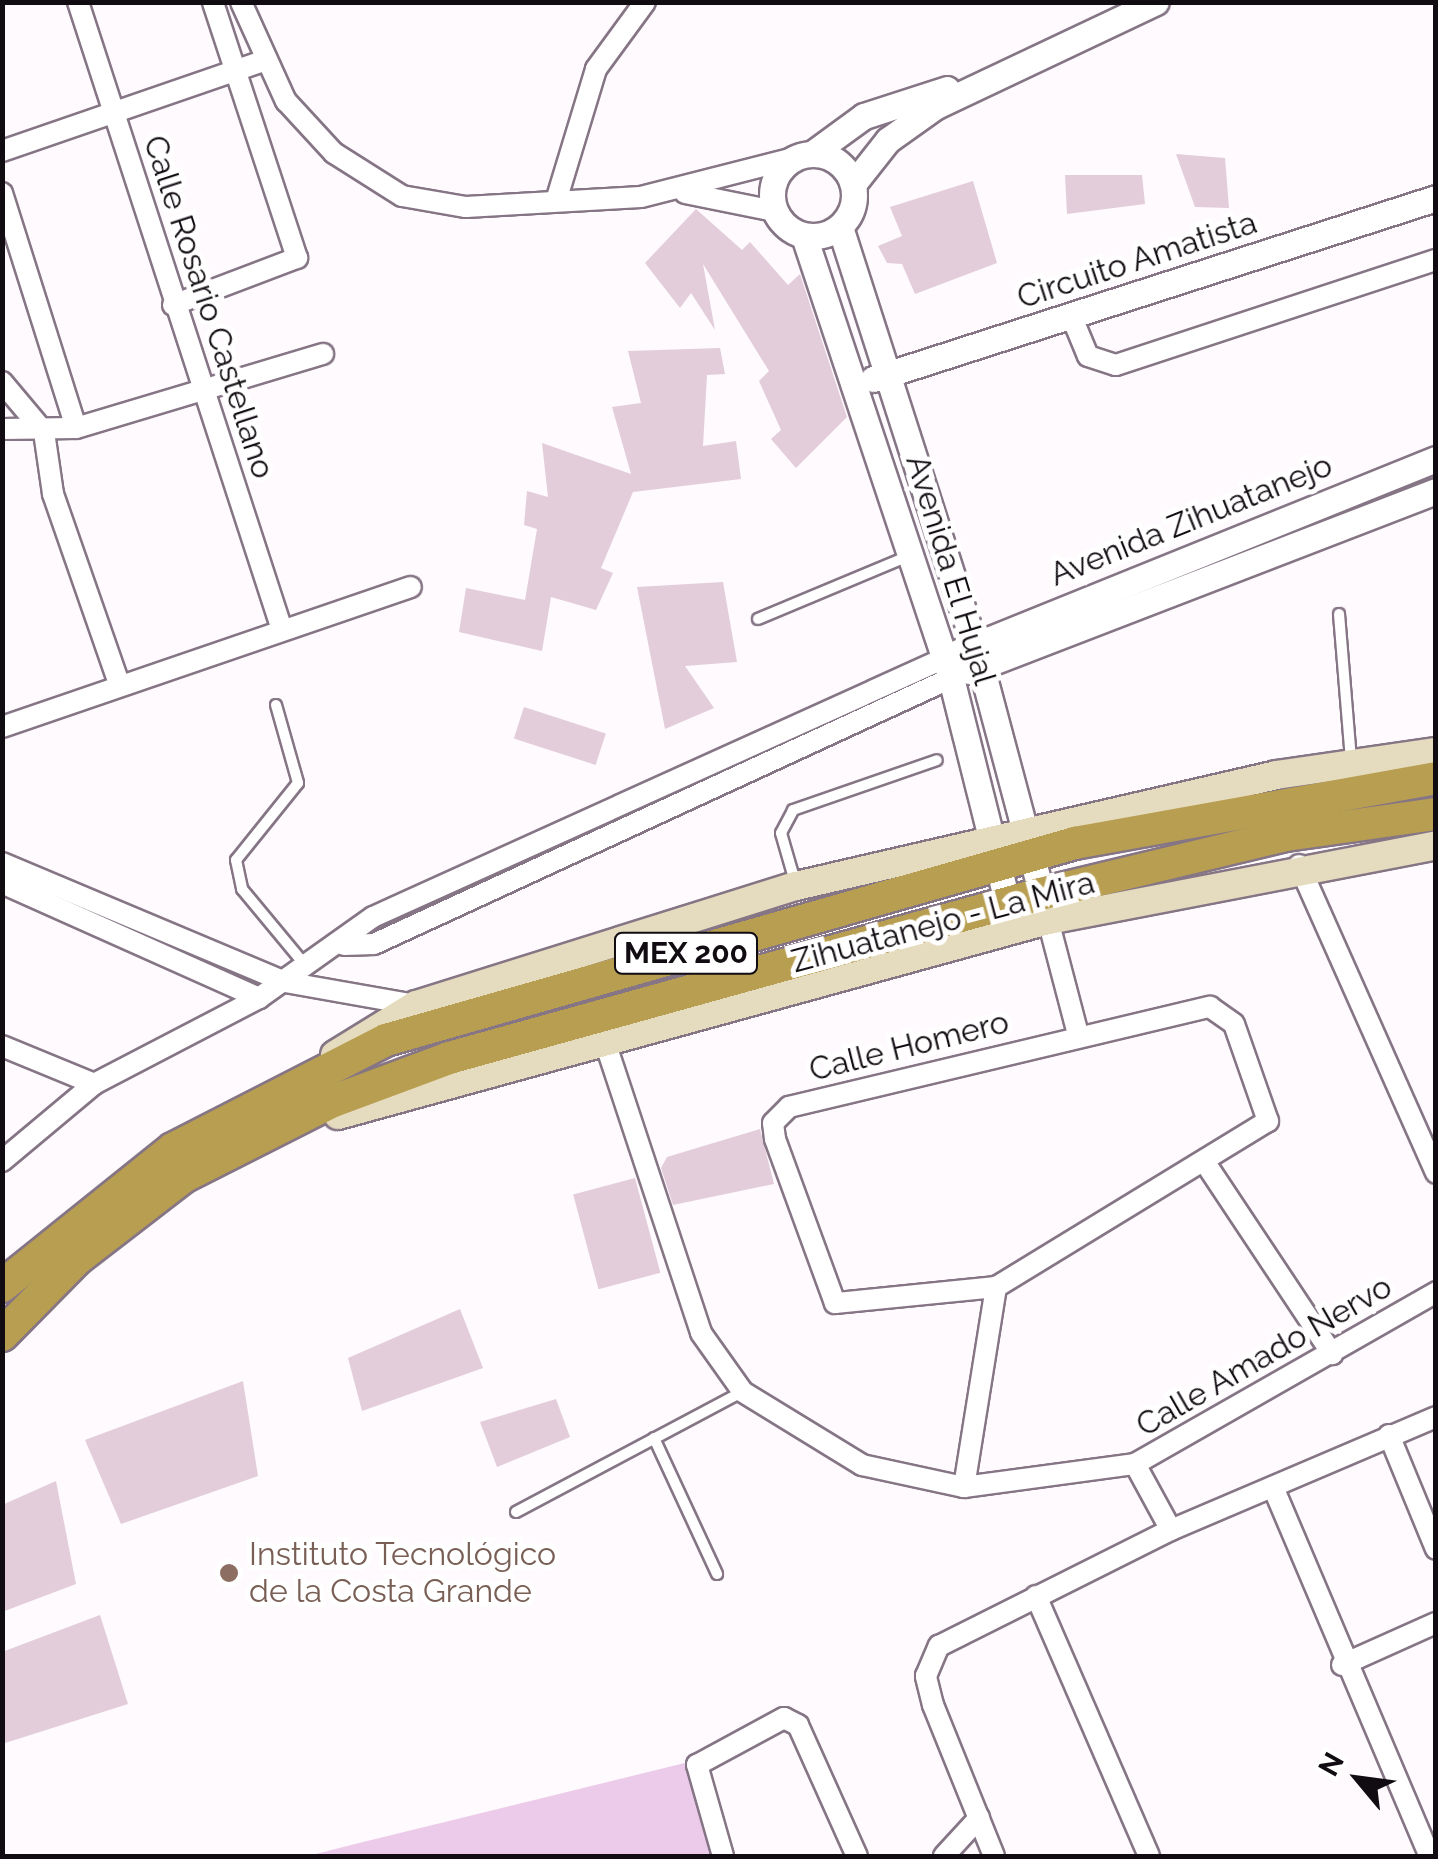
<!DOCTYPE html>
<html>
<head>
<meta charset="utf-8">
<style>
	body { margin:0 }
	#map { position:relative; width:1438px; height:1859px; overflow:hidden; background:#fefafd; font-family:Raleway,sans-serif }
	div>[style] { position:absolute }
	[style*='--x'] { left:calc(var(--x)*1px); top:calc(var(--y)*1px); width:calc(var(--w)*1px); rotate:calc(var(--a)*1deg) }
	.green>* { inset:0; background:#eccbea }
	.building>* { inset:0; background:#e3cddb; transform-origin:0 0 }
	.roads { filter:drop-shadow(2px 0 #857585) drop-shadow(-2px 0 #857585) drop-shadow(0 2px #857585) drop-shadow(0 -2px #857585) }
	.service>* { height:10px; margin:-5px; padding:0 5px; transform-origin:5px; border-radius:5px; background:#fff }
	.minor>* { height:20px; margin:-10px; padding:0 10px; transform-origin:10px; border-radius:10px; background:#fff }
	.tertiary>* { height:25px; margin:-12.5px; padding:0 12.5px; transform-origin:12.5px; border-radius:12.5px; background:#fff }
	.tertiary>.ring { margin:-12.5px; padding:0; box-sizing:content-box; background:none; border:25px solid #fff; border-radius:50% }
	.secondary>* { height:28px; margin:-14px; padding:0 14px; transform-origin:14px; border-radius:14px; background:#e5dbbe }
	.trunk>* { height:32px; margin:-16px; padding:0 16px; transform-origin:16px; border-radius:16px; background:#b89e50 }
	.dots>* { width:28px; height:28px; translate:-50% -50%; box-sizing:border-box; border:5px solid #fff; border-radius:50% }
	span { translate:-50% -50%; white-space:nowrap; text-align:center; line-height:1.15; -webkit-text-stroke:10px #fff; paint-order:stroke }
	.shield-label span { padding:2px 8px; background:#fff; border:2px solid; border-radius:8px; -webkit-text-stroke-width:0 }
	.shield-label { font-size:30px; color:#110c11; font-weight:700 }
	.street-label { font-size:32px; color:#110c11 }
	.education-label { font-size:32px; color:#785e54 }
	.left { translate:0 -50%; text-align:left }
	.frame { position:absolute; inset:0; border:5px solid #110c11; pointer-events:none }
	.north { position:absolute; left:1308px; top:1729px; width:100px; height:100px; -webkit-text-stroke:8px #fff; paint-order:stroke; rotate:299deg; font-size:28px; font-weight:700; line-height:40px; text-align:center; color:#110c11 }
	.north::after { content:''; display:block; margin:auto; width:35px; height:45px; background:#110c11; clip-path:polygon(50% 0,100% 100%,50% 72%,0 100%) }
</style>
</head>
<body>
<div id="map">
	<div class="green">
		<i style="clip-path:polygon(697px 1760px,717px 1856px,308px 1856px,355px 1844px)"></i>
	</div>
	<div class="building">
		<i style="clip-path:polygon(1176px 154px,1225px 158px,1229px 208px,1195px 207px)"></i>
		<i style="clip-path:polygon(1065px 175px,1142px 175px,1145px 204px,1067px 214px)"></i>
		<i style="clip-path:polygon(973px 181px,997px 263px,915px 294px,902px 264px,887px 263px,878px 246px,902px 236px,890px 207px)"></i>
		<i style="clip-path:polygon(696px 209px,742px 250px,750px 242px,788px 285px,800px 274px,847px 417px,796px 468px,771px 439px,781px 430px,759px 381px,769px 371px,703px 264px,715px 330px,691px 293px,680px 308px,645px 263px)"></i>
		<i style="clip-path:polygon(720px 348px,725px 374px,707px 375px,703px 446px,736px 441px,741px 479px,633px 492px,601px 568px,613px 573px,596px 610px,551px 597px,542px 651px,459px 632px,466px 588px,525px 600px,537px 529px,524px 525px,527px 491px,548px 497px,542px 443px,631px 474px,612px 407px,641px 403px,628px 351px)"></i>
		<i style="clip-path:polygon(723px 582px,737px 662px,685px 666px,714px 708px,665px 729px,637px 587px)"></i>
		<i style="left:524px;top:707px;width:86px;height:33px;rotate:18deg"></i>
		<i style="clip-path:polygon(760px 1129px,774px 1184px,673px 1205px,661px 1168px,667px 1157px)"></i>
		<i style="left:635px;top:1178px;width:98px;height:64px;rotate:75deg"></i>
		<i style="clip-path:polygon(460px 1309px,483px 1368px,362px 1411px,348px 1358px)"></i>
		<i style="clip-path:polygon(243px 1381px,258px 1476px,121px 1524px,85px 1440px)"></i>
		<i style="clip-path:polygon(556px 1399px,570px 1437px,497px 1467px,480px 1422px)"></i>
		<i style="clip-path:polygon(56px 1481px,76px 1584px,2px 1612px,2px 1505px)"></i>
		<i style="clip-path:polygon(100px 1615px,128px 1704px,2px 1744px,2px 1652px)"></i>
	</div>
	<div class="roads">
		<div class="service">
			<i style="--x:1339;--y:614;--w:146;--a:85.3"></i>
			<i style="--x:758;--y:619;--w:166;--a:-22.7"></i>
			<i style="--x:276;--y:705;--w:81;--a:74.2"></i>
			<i style="--x:298;--y:783;--w:99;--a:128.8"></i>
			<i style="--x:236;--y:860;--w:30;--a:78"></i>
			<i style="--x:242;--y:889;--w:100;--a:50.3"></i>
			<i style="--x:796;--y:885;--w:54;--a:-106.1"></i>
			<i style="--x:781;--y:833;--w:26;--a:-62"></i>
			<i style="--x:793;--y:810;--w:152;--a:-19.1"></i>
			<i style="--x:654;--y:1438;--w:150;--a:65.1"></i>
			<i style="--x:516;--y:1512;--w:256;--a:-28"></i>
		</div>
		<div class="minor">
			<i style="--x:78;--y:2;--w:660;--a:72"></i>
			<i style="--x:241;--y:2;--w:109;--a:65.6"></i>
			<i style="--x:286;--y:101;--w:71;--a:47.3"></i>
			<i style="--x:334;--y:153;--w:80;--a:32.3"></i>
			<i style="--x:402;--y:196;--w:65;--a:9.8"></i>
			<i style="--x:466;--y:207;--w:175;--a:-3.3"></i>
			<i style="--x:641;--y:197;--w:158;--a:-14.3"></i>
			<i style="--x:2;--y:151;--w:277;--a:-19"></i>
			<i style="--x:2;--y:193;--w:246;--a:72.5"></i>
			<i style="--x:685;--y:193;--w:91;--a:11.4"></i>
			<i style="--x:556;--y:201;--w:138;--a:-73.1"></i>
			<i style="--x:596;--y:69;--w:83;--a:-53.8"></i>
			<i style="--x:173;--y:305;--w:133;--a:-20.8"></i>
			<i style="--x:297;--y:258;--w:269;--a:-108.2"></i>
			<i style="--x:1071;--y:315;--w:44;--a:67.5"></i>
			<i style="--x:1088;--y:356;--w:29;--a:18"></i>
			<i style="--x:1116;--y:365;--w:337;--a:-18.2"></i>
			<i style="--x:2;--y:382;--w:65;--a:50"></i>
			<i style="--x:44;--y:432;--w:63;--a:81.7"></i>
			<i style="--x:53;--y:494;--w:203;--a:70.8"></i>
			<i style="--x:2;--y:429;--w:74;--a:-0.8"></i>
			<i style="--x:76;--y:428;--w:258;--a:-16.7"></i>
			<i style="--x:2;--y:727;--w:432;--a:-18.9"></i>
			<i style="--x:2;--y:863;--w:307;--a:22.8"></i>
			<i style="--x:285;--y:982;--w:133;--a:10"></i>
			<i style="--x:1299;--y:865;--w:337;--a:66"></i>
			<i style="--x:2;--y:883;--w:282;--a:24.1"></i>
			<i style="--x:1048;--y:920;--w:118;--a:75.3"></i>
			<i style="--x:344;--y:945;--w:30;--a:-2"></i>
			<i style="--x:374;--y:944;--w:635;--a:-24.75"></i>
			<i style="--x:1210;--y:1007;--w:29;--a:35"></i>
			<i style="--x:1234;--y:1024;--w:103;--a:70.7"></i>
			<i style="--x:1268;--y:1121;--w:319;--a:148.6"></i>
			<i style="--x:996;--y:1287;--w:162;--a:174.3"></i>
			<i style="--x:835;--y:1303;--w:175;--a:-110.1"></i>
			<i style="--x:775;--y:1139;--w:16;--a:-97"></i>
			<i style="--x:773;--y:1123;--w:23;--a:-45"></i>
			<i style="--x:789;--y:1107;--w:433;--a:-13.4"></i>
			<i style="--x:605;--y:1042;--w:306;--a:71.7"></i>
			<i style="--x:701;--y:1333;--w:72;--a:54.6"></i>
			<i style="--x:743;--y:1392;--w:140;--a:31.5"></i>
			<i style="--x:862;--y:1465;--w:104;--a:12.2"></i>
			<i style="--x:964;--y:1487;--w:173;--a:-7.7"></i>
			<i style="--x:1135;--y:1464;--w:347;--a:-29.7"></i>
			<i style="--x:2;--y:1046;--w:100;--a:22.4"></i>
			<i style="--x:2;--y:1161;--w:120;--a:-39.9"></i>
			<i style="--x:94;--y:1084;--w:186;--a:-27.5"></i>
			<i style="--x:259;--y:998;--w:140;--a:-35.4"></i>
			<i style="--x:373;--y:917;--w:628;--a:-24.36"></i>
			<i style="--x:1204;--y:1161;--w:232;--a:56.4"></i>
			<i style="--x:1389;--y:1435;--w:123;--a:67.6"></i>
			<i style="--x:1135;--y:1464;--w:75;--a:61.4"></i>
			<i style="--x:964;--y:1487;--w:203;--a:-80.9"></i>
			<i style="--x:1273;--y:1487;--w:401;--a:67"></i>
			<i style="--x:1036;--y:1596;--w:283;--a:66.5"></i>
			<i style="--x:1342;--y:1665;--w:103;--a:-24.1"></i>
			<i style="--x:723;--y:1856;--w:95;--a:-105.9"></i>
			<i style="--x:697;--y:1765;--w:99;--a:-28.4"></i>
			<i style="--x:784;--y:1718;--w:16;--a:27"></i>
			<i style="--x:798;--y:1725;--w:144;--a:65.8"></i>
			<i style="--x:944;--y:1856;--w:52;--a:-47.4"></i>
			<i style="--x:994;--y:1856;--w:163;--a:-112"></i>
			<i style="--x:933;--y:1705;--w:30;--a:-104"></i>
			<i style="--x:926;--y:1676;--w:33;--a:-67"></i>
			<i style="--x:939;--y:1646;--w:259;--a:-26.6"></i>
			<i style="--x:1171;--y:1530;--w:288;--a:-23.1"></i>
		</div>
		<div class="tertiary">
			<i style="--x:813;--y:153;--w:63;--a:-36"></i>
			<i style="--x:864;--y:116;--w:87;--a:-18"></i>
			<i class="ring" style="left:772px;top:154px;width:57px;height:57px"></i>
			<i style="--x:854;--y:183;--w:55;--a:-51.7"></i>
			<i style="--x:888;--y:140;--w:59;--a:-35.3"></i>
			<i style="--x:936;--y:106;--w:243;--a:-25.3"></i>
			<i style="--x:840;--y:227;--w:461;--a:72.2"></i>
			<i style="--x:981;--y:666;--w:253;--a:75.1"></i>
			<i style="--x:804;--y:236;--w:466;--a:71.6"></i>
			<i style="--x:951;--y:678;--w:250;--a:75.9"></i>
			<i style="--x:873;--y:379;--w:591;--a:-17.82"></i>
			<i style="--x:958;--y:652;--w:515;--a:-21.99"></i>
			<i style="--x:969;--y:671;--w:500;--a:-21.08"></i>
		</div>
		<div class="secondary">
			<i style="--x:335;--y:1055;--w:95;--a:-31.7"></i>
			<i style="--x:416;--y:1005;--w:398;--a:-17.4"></i>
			<i style="--x:796;--y:886;--w:493;--a:-13"></i>
			<i style="--x:1276;--y:775;--w:162;--a:-8.2"></i>
			<i style="--x:338;--y:1115;--w:736;--a:-15.36"></i>
			<i style="--x:1048;--y:920;--w:395;--a:-10.9"></i>
		</div>
		<div class="trunk">
			<i style="--x:2;--y:1286;--w:219;--a:-38.7"></i>
			<i style="--x:173;--y:1149;--w:239;--a:-27.1"></i>
			<i style="--x:386;--y:1040;--w:717;--a:-15.96"></i>
			<i style="--x:1075;--y:843;--w:367;--a:-10.2"></i>
			<i style="--x:2;--y:1335;--w:108;--a:-45.4"></i>
			<i style="--x:78;--y:1258;--w:133;--a:-37.6"></i>
			<i style="--x:183;--y:1177;--w:166;--a:-26.9"></i>
			<i style="--x:331;--y:1102;--w:126;--a:-20.4"></i>
			<i style="--x:449;--y:1058;--w:613;--a:-15.51"></i>
			<i style="--x:1040;--y:894;--w:253;--a:-13.5"></i>
			<i style="--x:1286;--y:835;--w:151;--a:-8"></i>
		</div>
	</div>
	<div class="dots">
		<i style="left:229px;top:1573px;background:#8d6e63"></i>
	</div>
	<div class="shield-label">
		<span style="left:686px;top:953px">MEX 200</span>
	</div>
	<div class="street-label">
		<span style="left:1137px;top:260px;rotate:-18deg">Circuito Amatista</span>
		<span style="left:209px;top:307px;rotate:72deg">Calle Rosario Castellano</span>
		<span style="left:1191px;top:520px;rotate:-22deg">Avenida Zihuatanejo</span>
		<span style="left:951px;top:570px;rotate:73deg">Avenida El Hujal</span>
		<span style="left:943px;top:922px;rotate:-15deg">Zihuatanejo - La Mira</span>
		<span style="left:909px;top:1046px;rotate:-14deg">Calle Homero</span>
		<span style="left:1264px;top:1356px;rotate:-30deg">Calle Amado Nervo</span>
	</div>
	<div class="education-label">
		<span class="left" style="left:249px;top:1573px">Instituto Tecnológico<br>de la Costa Grande</span>
	</div>
	<div class="frame"></div>
	<div class="north">N</div>
</div>
</body>
</html>
